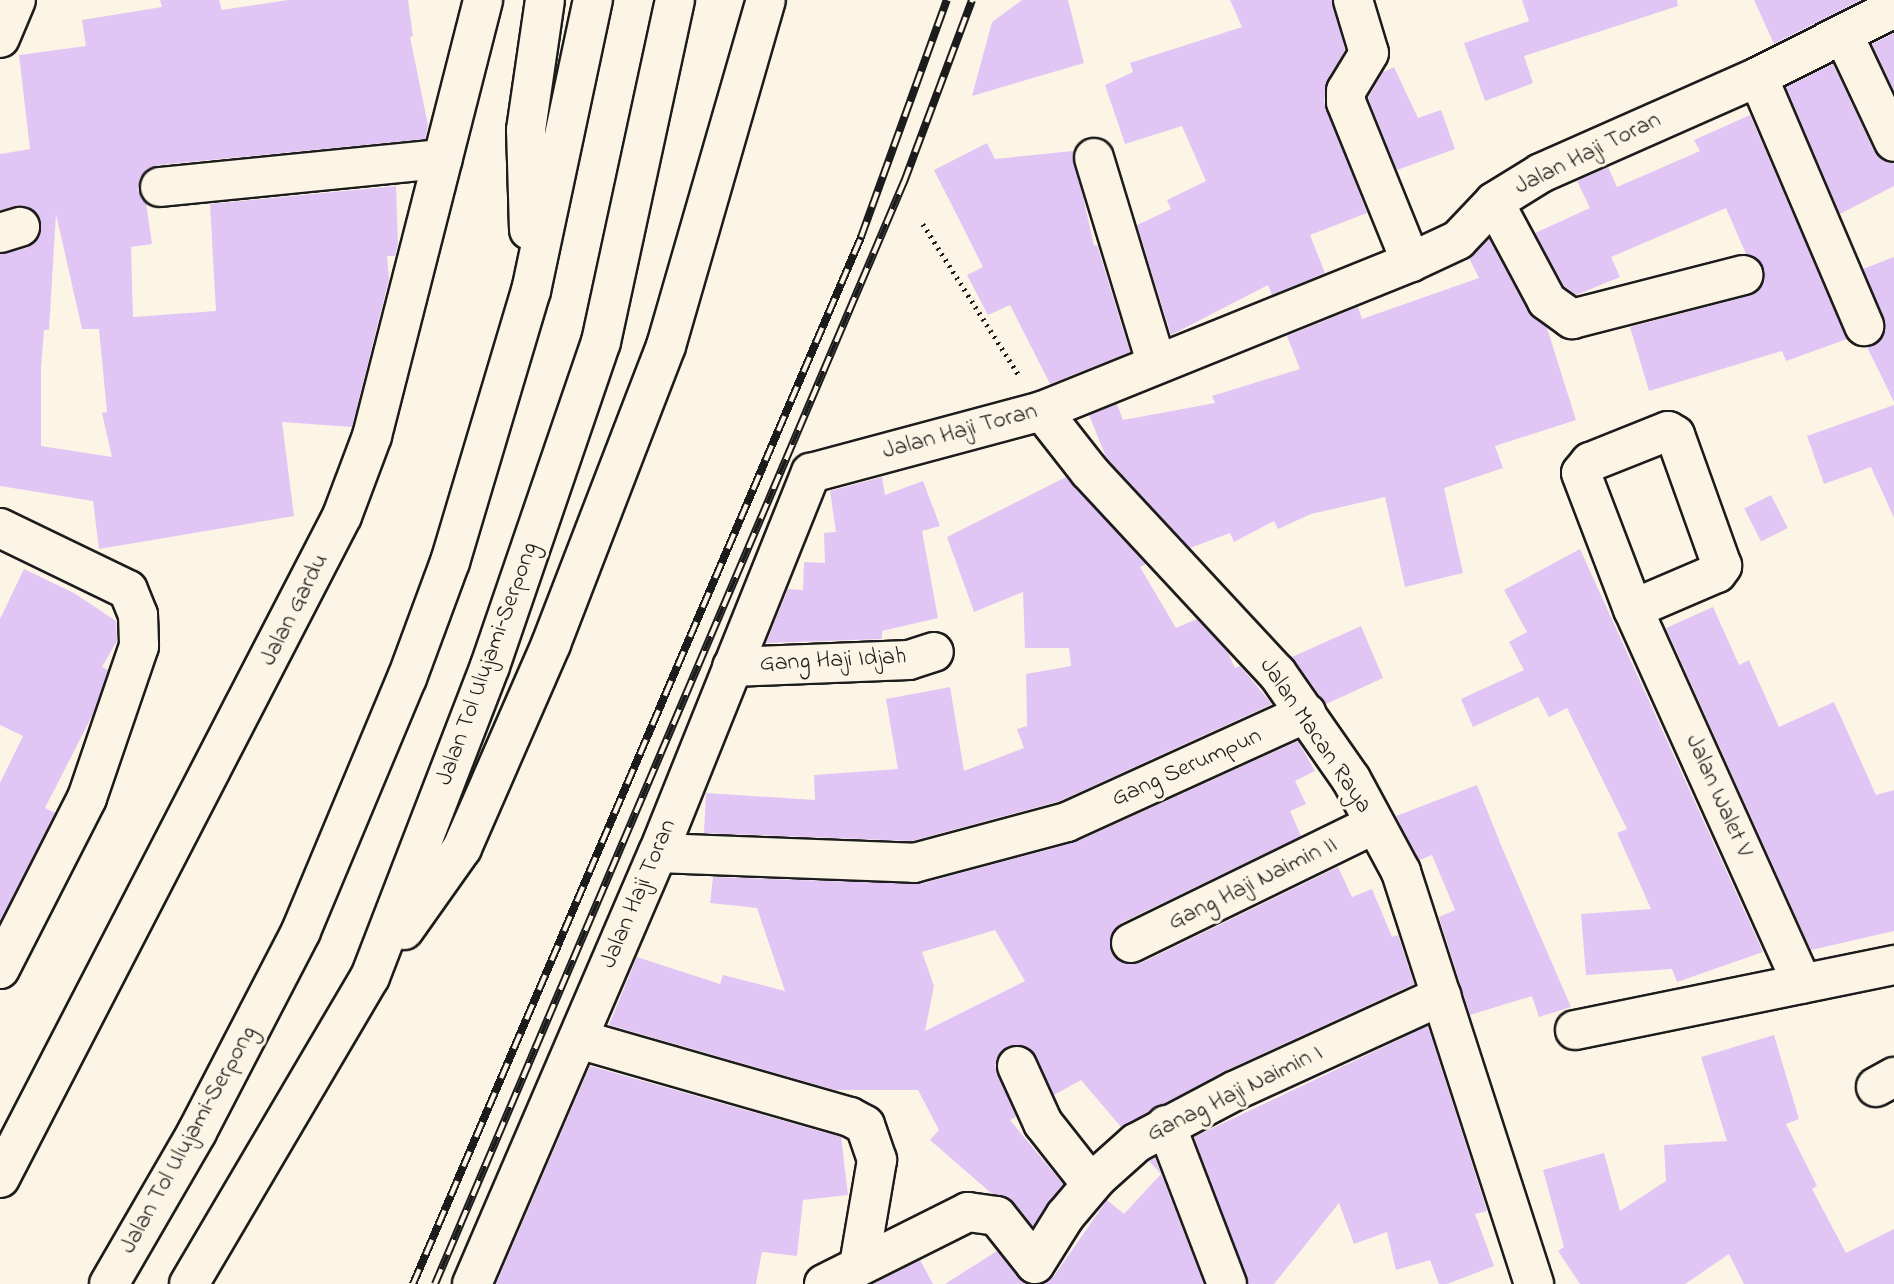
<!DOCTYPE html>
<html>
<head>
<meta charset="utf-8">
<style>
	body { margin:0 }
	#map { position:relative; width:1894px; height:1284px; overflow:hidden; background:#fcf5e5; font-family:"Indie Flower",sans-serif }
	div>[style] { position:absolute }
	[style*='--x'] { left:calc(var(--x)*1px); top:calc(var(--y)*1px); width:calc(var(--w)*1px); rotate:calc(var(--a)*1deg) }
	.building>* { inset:0; background:#e1c6f5; transform-origin:0 0 }
	.path>* { height:4.5px; margin-top:-2.25px; transform-origin:0; background:repeating-linear-gradient(90deg,#1c1c1c 0 2px,transparent 0 7px) }
	.roads { filter:drop-shadow(2px 0 #1c1c1c) drop-shadow(-2px 0 #1c1c1c) drop-shadow(0 2px #1c1c1c) drop-shadow(0 -2px #1c1c1c) }
	.minor>* { height:38px; margin:-19px; padding:0 19px; transform-origin:19px; border-radius:19px; background:#fcf5e5 }
	.motorway>* { height:38px; margin:-19px; padding:0 19px; transform-origin:19px; border-radius:19px; background:#fcf5e5 }
	.rail>* { height:8px; margin-top:-4px; transform-origin:0; background:repeating-linear-gradient(90deg,#fcf5e5 0 16px,#1c1c1c 0 32px); box-sizing:border-box; border-block:2px solid #1c1c1c }
	span { translate:-50% -50%; white-space:nowrap; text-align:center; line-height:1.15; -webkit-text-stroke:6px #fcf5e5; paint-order:stroke }
	.street-label { font-size:24px; color:#1c1c1c }
</style>
</head>
<body>
<div id="map">
	<div class="building">
		<i style="clip-path:polygon(evenodd,160px 0,219px 0,222px 10px,288px 0,408px 0,413px 36px,410px 37px,428px 125px,425px 139px,158px 165px,140px 177px,138px 190px,146px 203px,152px 244px,131px 247px,133px 317px,216px 311px,210px 204px,396px 186px,398px 244px,395px 256px,387px 256px,389px 279px,352px 427px,282px 422px,294px 516px,99px 549px,93px 501px,0 486px,0 254px,27px 248px,41px 231px,35px 212px,26px 206px,0 210px,0 154px,30px 149px,19px 55px,86px 46px,82px 20px,162px 7px,160px 0,56px 214px,82px 329px,99px 329px,107px 412px,102px 413px,112px 457px,41px 446px,41px 368px,44px 330px,49px 330px,56px 214px)"></i>
		<i style="clip-path:polygon(1022px 0,1068px 0,1084px 63px,972px 96px,992px 22px)"></i>
		<i style="clip-path:polygon(1230px 0,1332px 0,1345px 50px,1327px 80px,1324px 102px,1367px 213px,1310px 235px,1325px 273px,1272px 295px,1268px 285px,1171px 335px,1137px 225px,1171px 209px,1167px 200px,1206px 181px,1182px 126px,1125px 144px,1105px 85px,1133px 72px,1130px 63px,1242px 27px)"></i>
		<i style="clip-path:polygon(1522px 0,1677px 0,1678px 6px,1524px 56px,1533px 83px,1485px 101px,1464px 43px,1529px 21px)"></i>
		<i style="clip-path:polygon(1754px 0,1861px 0,1774px 44px)"></i>
		<i style="clip-path:polygon(1894px 33px,1894px 91px,1872px 44px)"></i>
		<i style="clip-path:polygon(1833px 64px,1874px 151px,1894px 164px,1894px 186px,1840px 214px,1786px 87px)"></i>
		<i style="clip-path:polygon(1394px 67px,1418px 118px,1441px 110px,1455px 149px,1397px 170px,1368px 98px,1383px 72px)"></i>
		<i style="clip-path:polygon(1750px 115px,1847px 339px,1786px 361px,1782px 351px,1649px 391px,1630px 327px,1748px 296px,1764px 282px,1764px 269px,1758px 259px,1746px 254px,1726px 208px,1611px 257px,1620px 277px,1576px 295px,1564px 286px,1535px 233px,1590px 208px,1577px 181px,1608px 167px,1617px 187px,1700px 151px,1694px 140px)"></i>
		<i style="clip-path:polygon(987px 143px,995px 159px,1073px 151px,1094px 246px,1097px 245px,1130px 352px,1050px 384px,1010px 305px,988px 315px,967px 275px,983px 267px,934px 170px)"></i>
		<i style="clip-path:polygon(1489px 239px,1528px 311px,1547px 328px,1576px 420px,1495px 446px,1503px 468px,1444px 488px,1463px 573px,1405px 587px,1385px 497px,1311px 514px,1278px 529px,1274px 521px,1234px 542px,1230px 533px,1190px 548px,1106px 457px,1089px 415px,1117px 404px,1123px 420px,1215px 403px,1212px 396px,1300px 369px,1287px 336px,1358px 307px,1362px 319px,1479px 278px,1469px 258px)"></i>
		<i style="clip-path:polygon(1894px 257px,1894px 402px,1867px 347px,1881px 340px,1886px 328px,1863px 269px)"></i>
		<i style="clip-path:polygon(1894px 405px,1894px 518px,1871px 467px,1824px 484px,1807px 436px)"></i>
		<i style="clip-path:polygon(882px 477px,885px 495px,923px 481px,940px 526px,922px 531px,938px 618px,882px 631px,882px 639px,766px 643px,788px 589px,803px 590px,804px 562px,825px 563px,824px 533px,836px 532px,830px 491px)"></i>
		<i style="clip-path:polygon(1066px 477px,1146px 564px,1140px 567px,1176px 628px,1197px 619px,1227px 651px,1235px 668px,1240px 666px,1272px 704px,1060px 801px,912px 841px,704px 833px,706px 793px,815px 800px,814px 775px,898px 769px,886px 699px,950px 687px,964px 771px,1024px 748px,1017px 729px,1027px 726px,1026px 674px,1071px 666px,1069px 648px,1025px 648px,1023px 592px,974px 612px,947px 537px)"></i>
		<i style="left:1771px;top:495px;width:37px;height:30px;rotate:63deg"></i>
		<i style="clip-path:polygon(1580px 549px,1763px 952px,1677px 982px,1672px 969px,1586px 975px,1581px 914px,1651px 909px,1617px 833px,1627px 829px,1567px 708px,1549px 717px,1538px 697px,1473px 727px,1461px 699px,1524px 670px,1509px 642px,1527px 632px,1504px 590px)"></i>
		<i style="clip-path:polygon(24px 569px,74px 593px,116px 621px,117px 641px,102px 667px,108px 670px,93px 714px,45px 808px,55px 813px,0 921px,0 783px,23px 736px,0 725px,0 619px)"></i>
		<i style="clip-path:polygon(1713px 607px,1739px 665px,1749px 660px,1779px 727px,1834px 702px,1876px 795px,1894px 790px,1894px 931px,1811px 950px,1666px 628px)"></i>
		<i style="clip-path:polygon(1361px 626px,1383px 678px,1326px 704px,1292px 657px)"></i>
		<i style="clip-path:polygon(evenodd,1298px 741px,1315px 771px,1295px 781px,1306px 804px,1290px 811px,1301px 836px,1121px 923px,1113px 931px,1111px 952px,1119px 961px,1141px 963px,1338px 867px,1352px 897px,1372px 889px,1392px 937px,1398px 935px,1414px 984px,1227px 1070px,1121px 1127px,1081px 1080px,1054px 1095px,1030px 1049px,1007px 1046px,995px 1065px,1016px 1117px,1010px 1120px,1063px 1184px,1033px 1226px,1013px 1202px,991px 1193px,930px 1140px,939px 1130px,918px 1090px,835px 1090px,609px 1025px,637px 957px,720px 984px,723px 975px,785px 991px,757px 908px,710px 903px,713px 877px,920px 884px,1076px 842px,1298px 741px,995px 930px,1025px 981px,925px 1031px,934px 986px,922px 952px,995px 930px)"></i>
		<i style="clip-path:polygon(1477px 785px,1503px 850px,1571px 1007px,1539px 1017px,1532px 996px,1470px 1015px,1439px 917px,1455px 910px,1432px 855px,1419px 860px,1396px 816px)"></i>
		<i style="clip-path:polygon(1428px 1026px,1487px 1211px,1475px 1214px,1494px 1266px,1447px 1284px,1439px 1284px,1430px 1260px,1396px 1270px,1387px 1232px,1354px 1244px,1339px 1203px,1274px 1284px,1248px 1284px,1194px 1137px)"></i>
		<i style="clip-path:polygon(1774px 1035px,1799px 1119px,1786px 1124px,1817px 1186px,1812px 1189px,1846px 1253px,1894px 1229px,1894px 1284px,1744px 1284px,1729px 1254px,1685px 1284px,1580px 1284px,1558px 1251px,1564px 1247px,1543px 1170px,1604px 1153px,1620px 1211px,1666px 1181px,1664px 1145px,1727px 1141px,1701px 1057px)"></i>
		<i style="clip-path:polygon(590px 1066px,841px 1137px,848px 1195px,803px 1200px,797px 1256px,762px 1252px,756px 1284px,496px 1284px)"></i>
		<i style="clip-path:polygon(1155px 1158px,1204px 1284px,1043px 1284px,1054px 1276px,1107px 1200px,1124px 1214px,1161px 1174px,1149px 1161px)"></i>
		<i style="clip-path:polygon(997px 1251px,1026px 1284px,945px 1284px)"></i>
		<i style="clip-path:polygon(920px 1260px,933px 1284px,873px 1284px)"></i>
	</div>
	<div class="path">
		<i style="--x:923;--y:224;--w:181;--a:57.6"></i>
	</div>
	<div class="roads">
		<div class="minor">
			<i style="--x:1353;--y:0;--w:55;--a:73.2"></i>
			<i style="--x:1369;--y:53;--w:44;--a:121.2"></i>
			<i style="--x:1346;--y:91;--w:11;--a:90"></i>
			<i style="--x:1346;--y:102;--w:173;--a:67.9"></i>
			<i style="--x:1844;--y:36;--w:117;--a:64.7"></i>
			<i style="--x:0;--y:38;--w:41;--a:-67.2"></i>
			<i style="--x:1758;--y:77;--w:271;--a:66.9"></i>
			<i style="--x:1094;--y:158;--w:213;--a:73.1"></i>
			<i style="--x:160;--y:187;--w:284;--a:-5.7"></i>
			<i style="--x:1494;--y:202;--w:112;--a:61.8"></i>
			<i style="--x:1547;--y:301;--w:31;--a:36"></i>
			<i style="--x:1572;--y:319;--w:177;--a:-14.4"></i>
			<i style="--x:0;--y:233;--w:21;--a:-17"></i>
			<i style="--x:1042;--y:411;--w:76;--a:51.9"></i>
			<i style="--x:1089;--y:471;--w:276;--a:47.1"></i>
			<i style="--x:1277;--y:673;--w:129;--a:55.1"></i>
			<i style="--x:1351;--y:779;--w:106;--a:61.7"></i>
			<i style="--x:1401;--y:872;--w:433;--a:72.1"></i>
			<i style="--x:0;--y:528;--w:142;--a:25.8"></i>
			<i style="--x:128;--y:590;--w:27;--a:68"></i>
			<i style="--x:138;--y:615;--w:31;--a:88"></i>
			<i style="--x:139;--y:646;--w:161;--a:108.9"></i>
			<i style="--x:87;--y:798;--w:192;--a:117"></i>
			<i style="--x:1633;--y:609;--w:91;--a:-23.2"></i>
			<i style="--x:1717;--y:573;--w:9;--a:-54"></i>
			<i style="--x:1722;--y:566;--w:139;--a:-109.7"></i>
			<i style="--x:1675;--y:435;--w:8;--a:-150"></i>
			<i style="--x:1668;--y:431;--w:84;--a:158.3"></i>
			<i style="--x:1590;--y:462;--w:14;--a:129"></i>
			<i style="--x:1581;--y:473;--w:146;--a:69.1"></i>
			<i style="--x:1633;--y:609;--w:411;--a:65.7"></i>
			<i style="--x:732;--y:667;--w:177;--a:-2.3"></i>
			<i style="--x:909;--y:660;--w:26;--a:-18"></i>
			<i style="--x:658;--y:853;--w:256;--a:2.2"></i>
			<i style="--x:914;--y:863;--w:158;--a:-15"></i>
			<i style="--x:1067;--y:822;--w:263;--a:-24.5"></i>
			<i style="--x:1131;--y:943;--w:271;--a:-26"></i>
			<i style="--x:1575;--y:1030;--w:326;--a:-11.5"></i>
			<i style="--x:578;--y:1039;--w:283;--a:16"></i>
			<i style="--x:850;--y:1117;--w:17;--a:28"></i>
			<i style="--x:865;--y:1125;--w:37;--a:71"></i>
			<i style="--x:877;--y:1160;--w:107;--a:99.7"></i>
			<i style="--x:1017;--y:1066;--w:63;--a:65.5"></i>
			<i style="--x:1043;--y:1123;--w:78;--a:51.8"></i>
			<i style="--x:1876;--y:1087;--w:21;--a:-29"></i>
			<i style="--x:1166;--y:1125;--w:170;--a:69"></i>
			<i style="--x:0;--y:1178;--w:745;--a:-62.68"></i>
			<i style="--x:342;--y:516;--w:85;--a:-69.4"></i>
			<i style="--x:372;--y:436;--w:450;--a:-75.7"></i>
			<i style="--x:472;--y:1284;--w:469;--a:-66.7"></i>
			<i style="--x:658;--y:853;--w:410;--a:-68.1"></i>
			<i style="--x:811;--y:473;--w:239;--a:-15"></i>
			<i style="--x:1042;--y:411;--w:398;--a:-22"></i>
			<i style="--x:1411;--y:262;--w:52;--a:-25.1"></i>
			<i style="--x:1458;--y:240;--w:52;--a:-46.5"></i>
			<i style="--x:1494;--y:202;--w:55;--a:-31.7"></i>
			<i style="--x:1541;--y:173;--w:237;--a:-23.9"></i>
			<i style="--x:1758;--y:77;--w:153;--a:-26.9"></i>
			<i style="--x:824;--y:1284;--w:161;--a:-26.6"></i>
			<i style="--x:968;--y:1212;--w:29;--a:8"></i>
			<i style="--x:997;--y:1216;--w:61;--a:51.6"></i>
			<i style="--x:1035;--y:1264;--w:57;--a:-58"></i>
			<i style="--x:1065;--y:1216;--w:51;--a:-49.8"></i>
			<i style="--x:1098;--y:1177;--w:51;--a:-41.8"></i>
			<i style="--x:1136;--y:1143;--w:113;--a:-27.9"></i>
			<i style="--x:1236;--y:1090;--w:226;--a:-24.6"></i>
		</div>
		<div class="motorway">
			<i style="--x:529;--y:230;--w:100;--a:-91.7"></i>
			<i style="--x:526;--y:130;--w:131;--a:-81.7"></i>
			<i style="--x:404;--y:930;--w:100;--a:-54.7"></i>
			<i style="--x:462;--y:848;--w:223;--a:-66.4"></i>
			<i style="--x:551;--y:644;--w:319;--a:-68.9"></i>
			<i style="--x:666;--y:346;--w:360;--a:-73.9"></i>
			<i style="--x:109;--y:1284;--w:176;--a:-59.9"></i>
			<i style="--x:197;--y:1132;--w:226;--a:-62.6"></i>
			<i style="--x:301;--y:931;--w:274;--a:-67.3"></i>
			<i style="--x:407;--y:678;--w:124;--a:-69.7"></i>
			<i style="--x:450;--y:562;--w:283;--a:-73.4"></i>
			<i style="--x:531;--y:291;--w:298;--a:-78"></i>
			<i style="--x:189;--y:1284;--w:356;--a:-59.5"></i>
			<i style="--x:370;--y:977;--w:333;--a:-68.9"></i>
			<i style="--x:490;--y:666;--w:342;--a:-71.1"></i>
			<i style="--x:601;--y:342;--w:350;--a:-77.8"></i>
		</div>
	</div>
	<div class="rail">
		<i style="--x:413;--y:1284;--w:1139;--a:-66.83"></i>
		<i style="--x:861;--y:237;--w:252;--a:-70.1"></i>
		<i style="--x:435;--y:1284;--w:1198;--a:-66.95"></i>
		<i style="--x:904;--y:182;--w:194;--a:-69.5"></i>
	</div>
	<div class="street-label">
		<span style="left:1588px;top:154px;rotate:-26deg">Jalan Haji Toran</span>
		<span style="left:960px;top:432px;rotate:-15deg">Jalan Haji Toran</span>
		<span style="left:295px;top:610px;rotate:-63deg">Jalan Gardu</span>
		<span style="left:833px;top:661px;rotate:-3deg">Gang Haji Idjah</span>
		<span style="left:488px;top:664px;rotate:-70deg">Jalan Tol Ulujami–Serpong</span>
		<span style="left:1315px;top:736px;rotate:56deg">Jalan Macan Raya</span>
		<span style="left:1187px;top:768px;rotate:-24deg">Gang Serumpun</span>
		<span style="left:1718px;top:796px;rotate:66deg">Jalan Walet V</span>
		<span style="left:1253px;top:884px;rotate:-26deg">Gang Haji Naimin II</span>
		<span style="left:639px;top:894px;rotate:-67deg">Jalan Haji Toran</span>
		<span style="left:1235px;top:1094px;rotate:-26deg">Ganag Haji Naimin I</span>
		<span style="left:189px;top:1140px;rotate:-61deg">Jalan Tol Ulujami–Serpong</span>
	</div>
</div>
</body>
</html>
